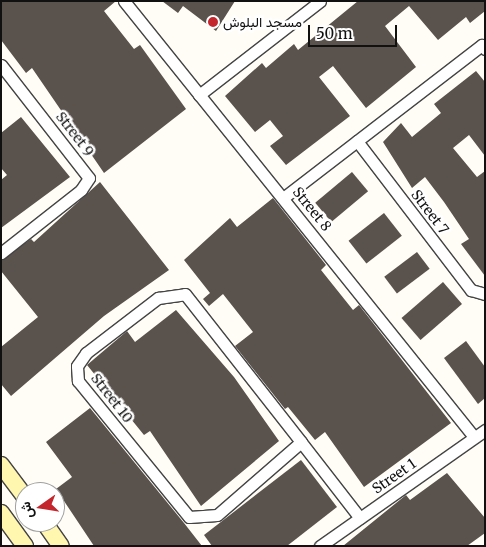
<!DOCTYPE html>
<html>
<head>
<meta charset="utf-8">
<style>
	body { margin:0 }
	#map { position:relative; width:486px; height:547px; overflow:hidden; background:#fffdf5; font-family:Merriweather,Vazirmatn,serif }
	div>[style] { position:absolute }
	[style*='--x'] { left:calc(var(--x)*1px); top:calc(var(--y)*1px); width:calc(var(--w)*1px); rotate:calc(var(--a)*1deg) }
	.building>* { inset:0; background:#5a524d; transform-origin:0 0 }
	.roads { filter:drop-shadow(1px 0 #444) drop-shadow(-1px 0 #444) drop-shadow(0 1px #444) drop-shadow(0 -1px #444) }
	.minor>* { height:11px; margin:-5.5px; padding:0 5.5px; transform-origin:5.5px; border-radius:5.5px; background:#fff }
	.secondary>* { height:16px; margin:-8px; padding:0 8px; transform-origin:8px; border-radius:8px; background:#fff6b0 }
	.dots>* { width:14px; height:14px; translate:-50% -50%; box-sizing:border-box; border:2px solid #fff; border-radius:50% }
	span { translate:-50% -50%; white-space:nowrap; text-align:center; line-height:1.15; -webkit-text-stroke:5px #fff; paint-order:stroke }
	.poi-label { font-size:14px; color:#111 }
	.left { translate:0 -50%; text-align:left }
	.street-label { font-size:14px; color:#111 }
	.frame { position:absolute; inset:0; border:2px solid #111; pointer-events:none }
	.north { position:absolute; left:15px; top:482px; width:50px; height:50px; box-sizing:border-box; background:#fff; border:1px solid #a0a0a0; border-radius:50%; rotate:257deg; font-size:14px; font-weight:700; line-height:20px; text-align:center; color:#111 }
	.north::after { content:''; display:block; margin:auto; width:18px; height:22px; background:#c4262e; clip-path:polygon(50% 0,100% 100%,50% 72%,0 100%) }
	.scale { position:absolute; left:308px; top:25px; width:89px; height:22px; box-sizing:border-box; border:2px solid #111; border-top:0; padding-left:6px; font-size:15px; line-height:18px; white-space:nowrap; color:#111; -webkit-text-stroke:4px #fff; paint-order:stroke }
</style>
</head>
<body>
<div id="map">
	<div class="building">
		<i style="clip-path:polygon(1px 1px,116px 1px,104px 11px,134px 49px,140px 45px,186px 109px,104px 173px,32px 68px,26px 73px,1px 40px)"></i>
		<i style="clip-path:polygon(162px 1px,235px 1px,216px 31px,183px 6px,178px 13px)"></i>
		<i style="clip-path:polygon(358px 1px,485px 1px,485px 11px,470px 23px,466px 17px,438px 40px,409px 6px,385px 26px,416px 67px,366px 108px,333px 66px,319px 77px,350px 116px,286px 165px,270px 146px,283px 136px,270px 120px,255px 132px,225px 96px,262px 63px,266px 68px,294px 44px,298px 50px)"></i>
		<i style="clip-path:polygon(476px 71px,485px 82px,485px 156px,469px 135px,453px 148px,477px 177px,485px 171px,485px 276px,461px 244px,469px 239px,444px 202px,425px 177px,412px 188px,383px 142px,401px 123px,412px 137px,441px 113px,434px 104px)"></i>
		<i style="clip-path:polygon(21px 117px,70px 177px,1px 228px,1px 180px,7px 175px,1px 168px,1px 133px)"></i>
		<i style="left:352px;top:172px;width:25px;height:48px;rotate:50deg"></i>
		<i style="clip-path:polygon(100px 182px,169px 270px,104px 316px,11px 396px,1px 384px,1px 347px,38px 317px,1px 271px,1px 260px,31px 239px,34px 242px)"></i>
		<i style="clip-path:polygon(273px 198px,326px 265px,321px 270px,353px 310px,359px 305px,451px 423px,364px 487px,325px 432px,315px 440px,288px 407px,285px 409px,235px 346px,253px 332px,223px 294px,209px 306px,203px 299px,210px 293px,184px 260px,230px 218px,237px 227px)"></i>
		<i style="left:384px;top:213px;width:29px;height:45px;rotate:52deg"></i>
		<i style="left:417px;top:252px;width:21px;height:41px;rotate:53deg"></i>
		<i style="left:443px;top:282px;width:29px;height:55px;rotate:49deg"></i>
		<i style="clip-path:polygon(176px 310px,234px 377px,279px 441px,201px 506px,150px 431px,144px 435px,87px 365px,127px 331px,135px 342px)"></i>
		<i style="clip-path:polygon(466px 341px,485px 367px,485px 398px,478px 404px,444px 358px)"></i>
		<i style="clip-path:polygon(90px 408px,184px 523px,202px 546px,94px 546px,56px 489px,72px 477px,46px 442px)"></i>
		<i style="clip-path:polygon(301px 460px,337px 507px,287px 546px,212px 546px,204px 535px)"></i>
		<i style="clip-path:polygon(447px 473px,485px 518px,485px 533px,467px 546px,343px 546px,406px 495px,410px 500px)"></i>
	</div>
	<div class="roads">
		<div class="minor">
			<i style="--x:124;--y:1;--w:559;--a:51.24"></i>
			<i style="--x:1;--y:65;--w:143;--a:52.1"></i>
			<i style="--x:89;--y:178;--w:14;--a:124"></i>
			<i style="--x:81;--y:190;--w:102;--a:141.8"></i>
			<i style="--x:199;--y:95;--w:153;--a:-37.8"></i>
			<i style="--x:357;--y:141;--w:188;--a:52.6"></i>
			<i style="--x:471;--y:290;--w:15;--a:16"></i>
			<i style="--x:283;--y:198;--w:251;--a:-37.6"></i>
			<i style="--x:482;--y:45;--w:5;--a:53"></i>
			<i style="--x:301;--y:442;--w:111;--a:139"></i>
			<i style="--x:217;--y:515;--w:28;--a:176"></i>
			<i style="--x:189;--y:517;--w:176;--a:-129.2"></i>
			<i style="--x:78;--y:381;--w:15;--a:-94"></i>
			<i style="--x:77;--y:366;--w:16;--a:-55"></i>
			<i style="--x:86;--y:353;--w:91;--a:-37.4"></i>
			<i style="--x:158;--y:298;--w:27;--a:-8"></i>
			<i style="--x:185;--y:294;--w:188;--a:51.9"></i>
			<i style="--x:301;--y:442;--w:96;--a:52.2"></i>
			<i style="--x:320;--y:546;--w:202;--a:-35.1"></i>
		</div>
		<div class="secondary">
			<i style="--x:1;--y:465;--w:40;--a:53"></i>
			<i style="--x:1;--y:513;--w:41;--a:54"></i>
			<i style="--x:44;--y:522;--w:29;--a:55"></i>
		</div>
	</div>
	<div class="dots">
		<i style="left:213px;top:22px;background:#c4262e"></i>
	</div>
	<div class="poi-label">
		<span class="left" style="left:223px;top:22px">مسجد البلوش</span>
	</div>
	<div class="street-label">
		<span style="left:75px;top:134px;rotate:52deg">Street 9</span>
		<span style="left:312px;top:209px;rotate:51deg">Street 8</span>
		<span style="left:430px;top:212px;rotate:53deg">Street 7</span>
		<span style="left:112px;top:398px;rotate:52deg">Street 10</span>
		<span style="left:394px;top:476px;rotate:-35deg">Street 1</span>
	</div>
	<div class="frame"></div>
	<div class="north">ش</div>
	<div class="scale">50 m</div>
</div>
</body>
</html>
